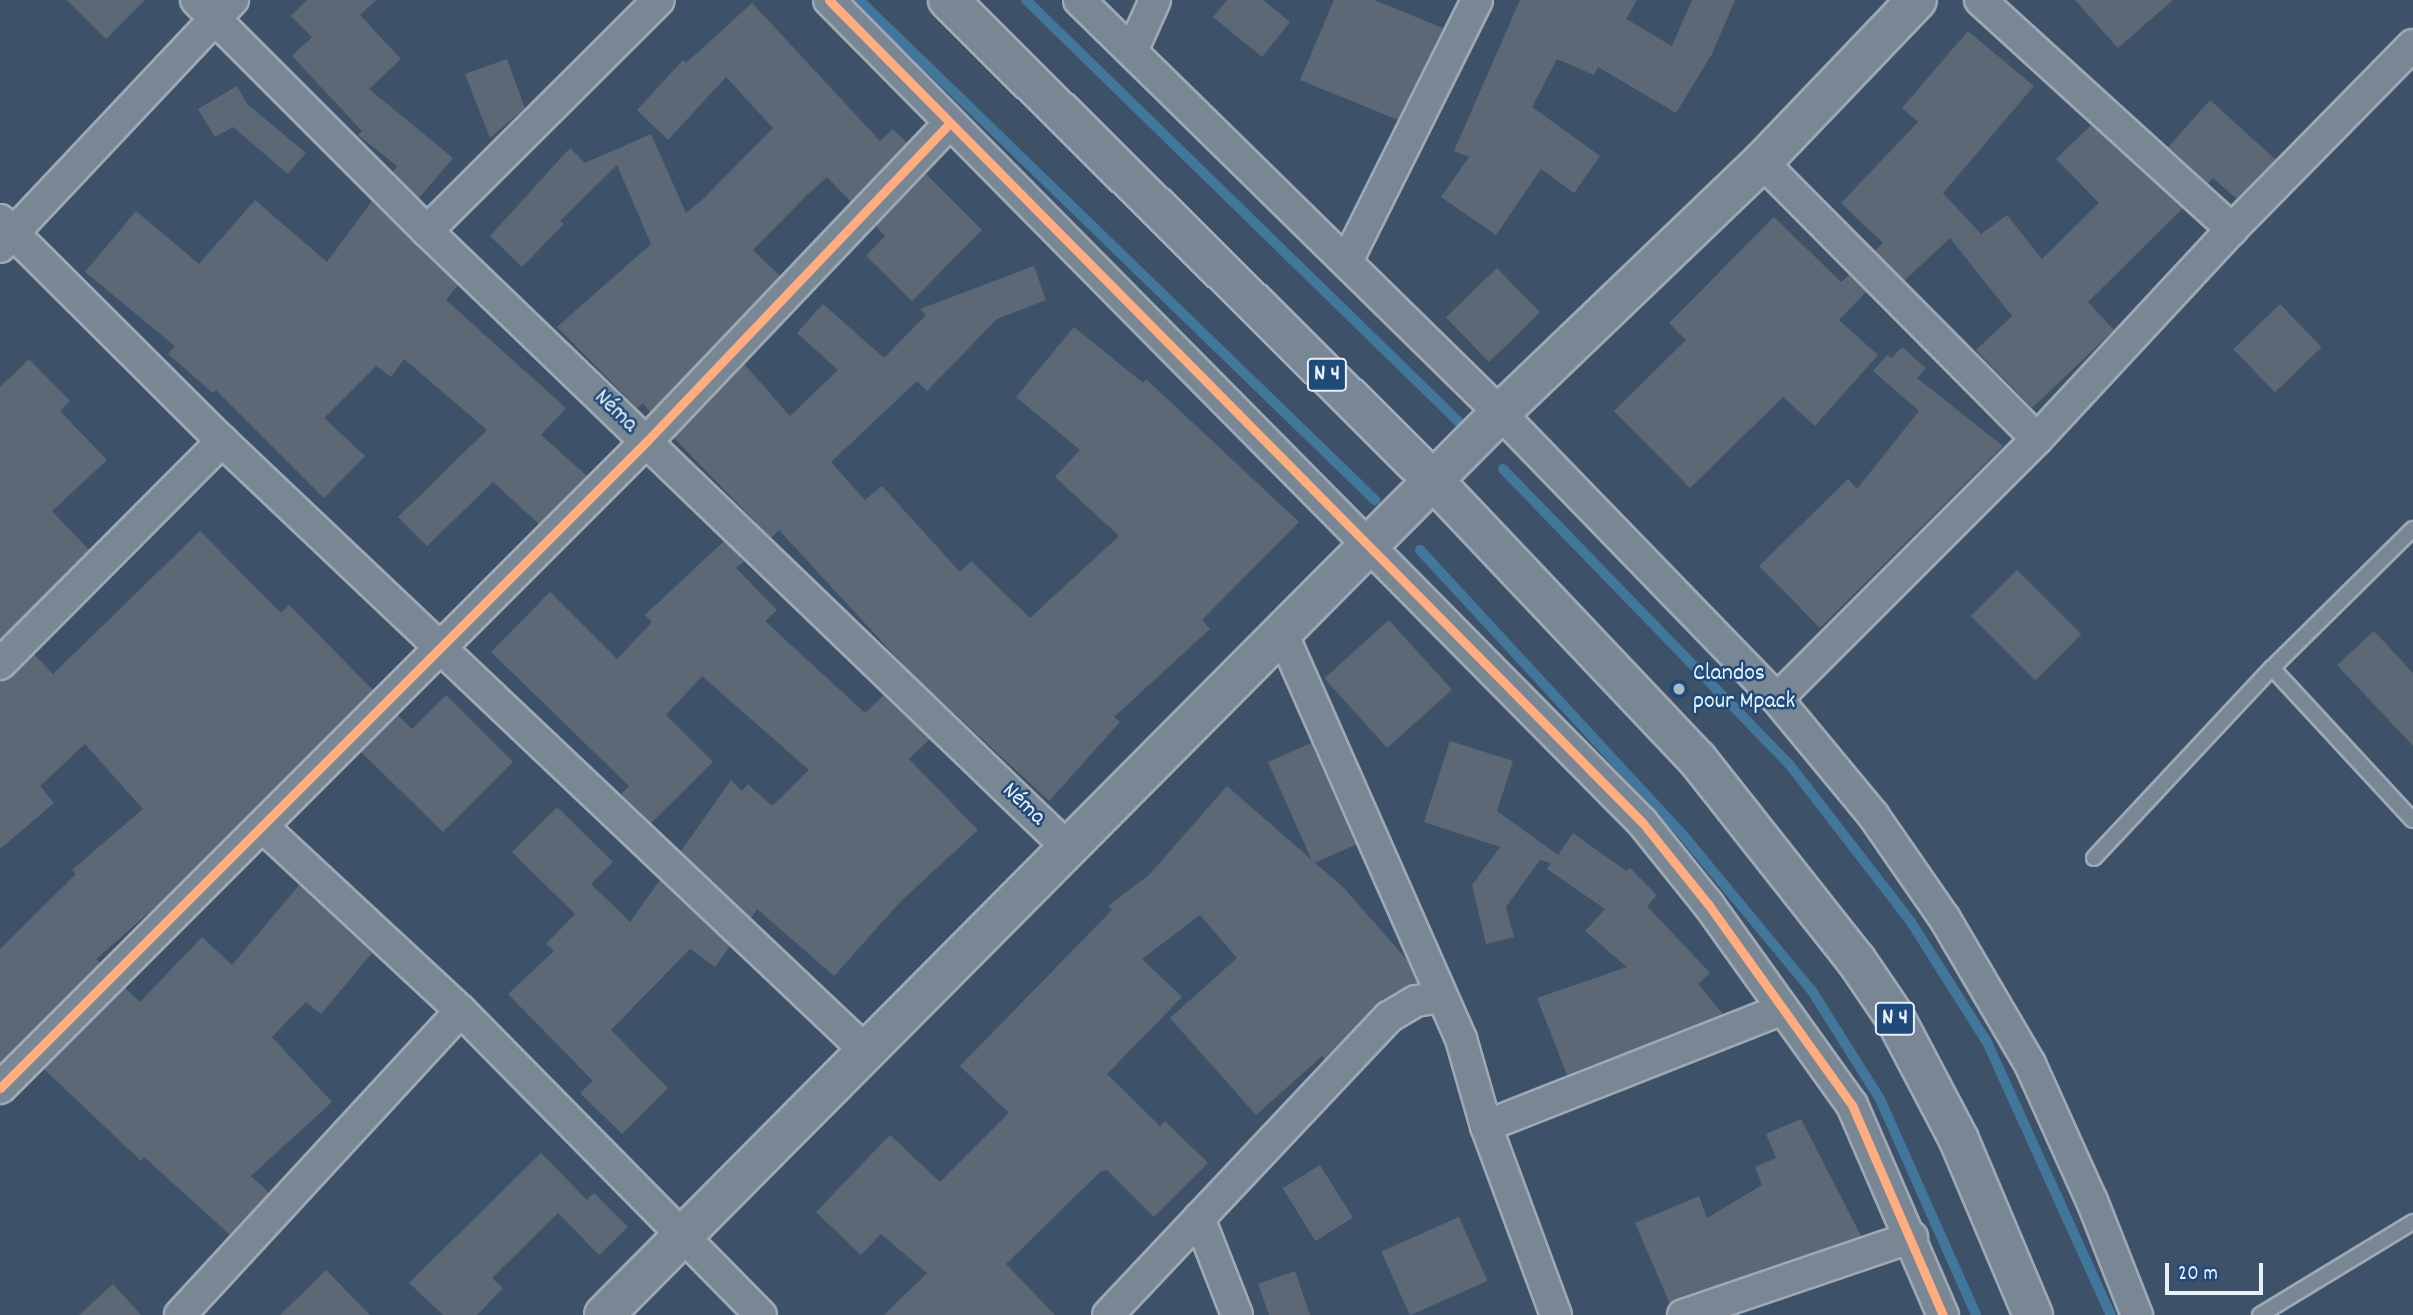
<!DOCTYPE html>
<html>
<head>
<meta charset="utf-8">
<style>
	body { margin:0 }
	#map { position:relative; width:2413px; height:1315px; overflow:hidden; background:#3d5269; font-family:Dekko,sans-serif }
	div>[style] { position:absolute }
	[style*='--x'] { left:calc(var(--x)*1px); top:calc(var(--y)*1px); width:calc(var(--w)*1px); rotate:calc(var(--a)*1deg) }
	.stream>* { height:10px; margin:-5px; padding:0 5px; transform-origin:5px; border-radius:5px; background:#43769b }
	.building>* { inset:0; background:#5c6875; transform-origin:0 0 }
	.roads { filter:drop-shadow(2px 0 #9ea9b5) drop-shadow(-2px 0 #9ea9b5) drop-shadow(0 2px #9ea9b5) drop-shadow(0 -2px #9ea9b5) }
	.service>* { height:14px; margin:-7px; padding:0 7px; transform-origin:7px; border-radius:7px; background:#798694 }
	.minor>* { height:30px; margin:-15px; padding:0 15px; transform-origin:15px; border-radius:15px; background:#798694 }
	.secondary>* { height:38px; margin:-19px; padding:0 19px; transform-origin:19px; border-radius:19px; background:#798694 }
	.trunk>* { height:38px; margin:-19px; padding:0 19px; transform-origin:19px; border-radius:19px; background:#798694 }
	.cycleway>* { height:9px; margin:-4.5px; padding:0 4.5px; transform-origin:4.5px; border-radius:4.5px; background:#ffac80 }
	.dots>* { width:19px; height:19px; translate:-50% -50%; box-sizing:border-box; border:4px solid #1f4a7a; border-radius:50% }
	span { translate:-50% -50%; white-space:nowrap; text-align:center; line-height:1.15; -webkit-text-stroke:5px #1f4a7a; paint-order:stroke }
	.shield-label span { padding:2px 5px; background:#1f4a7a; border:2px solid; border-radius:5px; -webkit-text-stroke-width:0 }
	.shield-label { font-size:23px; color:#e8f1f8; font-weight:700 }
	.street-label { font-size:24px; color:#e8f1f8 }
	.poi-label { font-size:24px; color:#e8f1f8 }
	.left { translate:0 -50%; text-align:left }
	.scale { position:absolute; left:2165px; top:1263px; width:98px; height:32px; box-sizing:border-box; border:4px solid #e8f1f8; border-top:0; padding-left:9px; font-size:21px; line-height:24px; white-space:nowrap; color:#e8f1f8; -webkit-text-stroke:5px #1f4a7a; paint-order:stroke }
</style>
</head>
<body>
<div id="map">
	<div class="stream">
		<i style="--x:859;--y:0;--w:719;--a:44.1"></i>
		<i style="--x:1026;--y:0;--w:609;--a:44.27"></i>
		<i style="--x:1503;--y:469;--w:411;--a:45.9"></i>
		<i style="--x:1789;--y:764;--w:200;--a:52.3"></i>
		<i style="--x:1911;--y:922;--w:142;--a:57.7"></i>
		<i style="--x:1987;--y:1042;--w:300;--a:65.6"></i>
		<i style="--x:1420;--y:550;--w:388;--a:47.3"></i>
		<i style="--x:1683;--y:835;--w:202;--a:50.4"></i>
		<i style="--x:1812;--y:991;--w:128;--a:57.8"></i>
		<i style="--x:1880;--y:1099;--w:236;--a:66"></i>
	</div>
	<div class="building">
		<i style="clip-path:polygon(67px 0,145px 0,106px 39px)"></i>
		<i style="clip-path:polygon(307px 0,376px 0,360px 15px,401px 59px,369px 89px,453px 158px,419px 198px,393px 172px,397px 166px,358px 135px,362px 131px,292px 56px,312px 37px,291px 16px)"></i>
		<i style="clip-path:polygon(1227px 0,1263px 0,1290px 22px,1262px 57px,1213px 17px)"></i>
		<i style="clip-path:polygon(1334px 0,1374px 0,1443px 28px,1398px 120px,1300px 80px)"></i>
		<i style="clip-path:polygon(1520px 0,1637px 0,1626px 19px,1672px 46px,1692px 0,1735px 0,1712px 54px,1676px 113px,1598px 67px,1594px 75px,1557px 59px,1532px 107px,1600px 156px,1574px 193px,1541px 169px,1496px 235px,1441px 197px,1469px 157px,1454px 151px)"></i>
		<i style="clip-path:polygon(2075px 0,2173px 0,2118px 48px)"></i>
		<i style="clip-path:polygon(752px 3px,880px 141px,893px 129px,907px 143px,851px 202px,827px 177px,807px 195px,753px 250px,780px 276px,650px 412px,643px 403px,637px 408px,557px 327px,651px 244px,617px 165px,560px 221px,564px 224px,522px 267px,490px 236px,570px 148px,585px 163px,651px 134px,686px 213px,702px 200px,773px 128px,726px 77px,668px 140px,637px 110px,683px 60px,686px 63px)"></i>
		<i style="clip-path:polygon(1968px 31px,2034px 86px,1943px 193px,1981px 234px,2007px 215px,2042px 259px,2099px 203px,2056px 159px,2091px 125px,2183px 208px,2088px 302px,2114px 330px,2032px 408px,1976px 350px,2012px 316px,1950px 238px,1904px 281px,1875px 251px,1883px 243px,1841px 203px,1918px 122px,1902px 108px)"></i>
		<i style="clip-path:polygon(507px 59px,525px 108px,490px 138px,465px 74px)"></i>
		<i style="clip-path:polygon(237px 86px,247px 104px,306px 153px,288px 174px,233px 127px,215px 137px,198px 109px)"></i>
		<i style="clip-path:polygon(2210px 100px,2276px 160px,2237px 199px,2213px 178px,2208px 183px,2168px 147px)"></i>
		<i style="clip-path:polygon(926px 174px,982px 230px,912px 301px,866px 256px,885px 236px,876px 226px)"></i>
		<i style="clip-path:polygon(255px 200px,327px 262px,372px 201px,458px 285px,446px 300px,566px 408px,541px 435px,587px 476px,539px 524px,493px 482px,427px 546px,398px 517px,487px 430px,404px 359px,391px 377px,376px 366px,324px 418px,365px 456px,324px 498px,216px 390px,213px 393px,168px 354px,175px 346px,85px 272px,136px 211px,199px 264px)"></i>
		<i style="clip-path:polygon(1774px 217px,1841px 282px,1849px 275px,1866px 292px,1839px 320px,1878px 355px,1815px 426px,1783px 397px,1690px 488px,1614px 411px,1686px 340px,1669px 323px)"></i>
		<i style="clip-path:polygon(1034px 266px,1046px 300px,997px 319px,927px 391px,917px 381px,831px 462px,865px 500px,882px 486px,960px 572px,971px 561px,1030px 618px,1119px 536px,1055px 477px,1080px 450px,1016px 397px,1074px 327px,1143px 383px,1146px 379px,1299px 522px,1202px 620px,1210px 629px,1114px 717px,1120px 722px,1049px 801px,908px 670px,779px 530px,771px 538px,674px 438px,744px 364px,790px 416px,838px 370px,797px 333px,823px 304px,884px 358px,926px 315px,920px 309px)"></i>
		<i style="left:1497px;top:268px;width:62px;height:71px;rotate:46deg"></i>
		<i style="left:2280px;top:304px;width:60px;height:65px;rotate:46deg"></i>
		<i style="clip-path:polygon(1902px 347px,1926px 368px,1917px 378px,2003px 446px,1820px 628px,1759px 566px,1848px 479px,1857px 489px,1919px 411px,1873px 371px,1887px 355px,1892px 358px)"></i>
		<i style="clip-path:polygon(29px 359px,70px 401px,60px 411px,107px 460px,52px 511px,89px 550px,0 639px,0 387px)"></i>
		<i style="clip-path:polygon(200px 531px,281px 613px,289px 605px,373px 690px,159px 904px,96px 959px,100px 963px,0 1063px,0 949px,76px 874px,72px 870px,143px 809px,85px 744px,40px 786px,54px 803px,0 849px,0 681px,12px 676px,34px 654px,53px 674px)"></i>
		<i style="clip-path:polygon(724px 541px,744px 561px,736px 568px,777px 610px,765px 621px,865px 713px,884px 695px,930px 739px,909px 759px,978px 830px,900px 902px,834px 976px,757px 909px,751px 918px,681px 851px,731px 780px,742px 791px,748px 784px,772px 806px,809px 770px,702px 676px,666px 715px,713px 762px,651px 823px,621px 794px,629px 786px,491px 652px,550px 592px,617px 659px,652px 622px,645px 615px)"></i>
		<i style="left:2017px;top:570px;width:91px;height:65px;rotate:45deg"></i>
		<i style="left:1389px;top:620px;width:94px;height:87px;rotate:48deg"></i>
		<i style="clip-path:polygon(2374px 631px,2413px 673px,2413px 746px,2337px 665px)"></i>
		<i style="clip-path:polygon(446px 695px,513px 762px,443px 832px,361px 752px,398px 715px,412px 729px)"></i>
		<i style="clip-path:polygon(1450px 741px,1513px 761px,1497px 811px,1558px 855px,1573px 833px,1626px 871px,1630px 868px,1657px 895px,1647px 906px,1710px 973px,1698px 984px,1723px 1014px,1567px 1075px,1537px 998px,1627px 967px,1585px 931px,1605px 909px,1547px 869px,1551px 863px,1540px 860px,1506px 907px,1514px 937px,1486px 944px,1472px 885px,1500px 847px,1424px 822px)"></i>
		<i style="left:1311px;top:743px;width:111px;height:47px;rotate:66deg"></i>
		<i style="clip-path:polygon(1227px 786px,1344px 888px,1407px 960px,1417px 983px,1377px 1005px,1325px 1059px,1322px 1056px,1256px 1115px,1170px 1018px,1237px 958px,1200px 915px,1142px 959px,1182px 997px,1107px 1074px,1160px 1126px,1165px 1121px,1208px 1163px,1154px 1217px,1107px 1170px,1100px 1172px,1006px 1264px,1055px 1315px,884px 1315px,927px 1273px,881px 1234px,861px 1255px,816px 1212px,890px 1135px,940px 1182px,1009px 1113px,960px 1066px,1112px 910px,1108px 906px,1149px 875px)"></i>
		<i style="clip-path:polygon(557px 807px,613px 862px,591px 884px,630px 922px,660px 880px,730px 946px,715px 967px,690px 949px,611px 1030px,668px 1088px,622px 1134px,580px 1093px,593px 1081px,508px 994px,554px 951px,546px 944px,575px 914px,512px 852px)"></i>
		<i style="clip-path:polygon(299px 885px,372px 953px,321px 1014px,306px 1002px,272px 1037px,332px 1102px,251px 1176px,269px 1193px,230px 1235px,144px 1157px,141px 1161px,44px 1069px,125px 988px,140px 1002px,202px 937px,232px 965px)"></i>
		<i style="clip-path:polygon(1801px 1119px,1861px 1236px,1670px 1304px,1635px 1223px,1699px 1196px,1707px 1218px,1762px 1185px,1755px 1167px,1776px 1158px,1766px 1134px)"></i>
		<i style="clip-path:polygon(541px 1153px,587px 1200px,594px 1193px,628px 1227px,599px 1255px,558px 1213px,492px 1278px,503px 1288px,477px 1315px,443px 1315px,409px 1283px)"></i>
		<i style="left:1320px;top:1165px;width:62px;height:44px;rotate:58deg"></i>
		<i style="left:1459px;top:1217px;width:70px;height:85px;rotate:66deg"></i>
		<i style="clip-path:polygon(326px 1270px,370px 1315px,280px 1315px)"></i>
		<i style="clip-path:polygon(1295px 1271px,1310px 1315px,1269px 1315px,1258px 1284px)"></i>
		<i style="clip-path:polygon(113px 1284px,141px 1315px,79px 1315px)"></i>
	</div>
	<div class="roads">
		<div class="service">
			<i style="--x:2272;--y:668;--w:207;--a:47.2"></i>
			<i style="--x:2094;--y:858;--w:260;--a:-46.9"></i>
			<i style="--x:2272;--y:668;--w:198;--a:-44.6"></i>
			<i style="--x:2260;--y:1315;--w:179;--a:-31.3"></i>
		</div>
		<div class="minor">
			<i style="--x:196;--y:0;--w:327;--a:45"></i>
			<i style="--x:427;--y:231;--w:890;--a:43.91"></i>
			<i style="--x:829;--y:0;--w:1156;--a:45.32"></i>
			<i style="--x:1642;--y:822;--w:105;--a:51.2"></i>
			<i style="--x:1708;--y:904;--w:247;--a:54.4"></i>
			<i style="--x:1852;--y:1105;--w:229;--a:66.6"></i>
			<i style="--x:1079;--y:0;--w:590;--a:44.45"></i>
			<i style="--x:1500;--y:413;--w:398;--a:45.9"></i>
			<i style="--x:1777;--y:699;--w:151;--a:50.4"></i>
			<i style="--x:1873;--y:815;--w:126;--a:55.3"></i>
			<i style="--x:1945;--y:919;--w:168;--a:59.6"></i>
			<i style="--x:2030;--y:1064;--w:150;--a:65.7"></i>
			<i style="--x:2092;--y:1201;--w:123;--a:68.5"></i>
			<i style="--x:1980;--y:0;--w:341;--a:42.3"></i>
			<i style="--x:1132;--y:51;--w:56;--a:-65.7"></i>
			<i style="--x:1762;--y:162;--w:390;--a:45.2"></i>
			<i style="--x:0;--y:220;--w:313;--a:44.9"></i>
			<i style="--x:222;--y:441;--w:887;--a:43.45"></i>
			<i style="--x:427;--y:231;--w:327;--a:-44.9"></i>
			<i style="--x:0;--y:247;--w:340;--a:-46.7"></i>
			<i style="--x:1348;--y:259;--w:289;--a:-63.5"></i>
			<i style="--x:1282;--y:633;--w:444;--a:66.2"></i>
			<i style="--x:1461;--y:1039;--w:91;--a:74"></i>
			<i style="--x:1486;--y:1126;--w:202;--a:69.7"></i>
			<i style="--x:0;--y:664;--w:315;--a:-45.1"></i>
			<i style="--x:1777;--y:699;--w:368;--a:-45"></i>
			<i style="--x:2037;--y:439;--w:287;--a:-47.1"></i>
			<i style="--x:2232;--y:229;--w:258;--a:-45.5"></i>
			<i style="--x:263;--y:827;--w:270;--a:42.9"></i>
			<i style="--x:461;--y:1011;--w:427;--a:45.4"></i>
			<i style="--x:0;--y:1088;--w:914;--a:-45"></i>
			<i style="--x:646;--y:442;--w:439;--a:-46.4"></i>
			<i style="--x:1486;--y:1126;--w:319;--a:-21.5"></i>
			<i style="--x:1199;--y:1218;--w:104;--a:68.6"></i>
			<i style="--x:180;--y:1315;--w:414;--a:-47.3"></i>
			<i style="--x:1108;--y:1315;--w:410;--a:-46.7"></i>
			<i style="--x:1389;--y:1017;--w:31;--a:-31"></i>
			<i style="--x:1416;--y:1001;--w:24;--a:-9"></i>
			<i style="--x:1683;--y:1315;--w:242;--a:-18.8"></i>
		</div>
		<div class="secondary">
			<i style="--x:604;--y:1315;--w:1271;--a:-45.19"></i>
			<i style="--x:1500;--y:413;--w:363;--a:-43.8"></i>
			<i style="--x:1762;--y:162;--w:224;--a:-46.3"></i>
		</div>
		<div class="trunk">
			<i style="--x:948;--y:0;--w:682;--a:44.7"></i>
			<i style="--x:1433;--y:480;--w:384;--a:46.6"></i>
			<i style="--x:1697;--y:759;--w:256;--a:51.7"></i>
			<i style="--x:1856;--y:960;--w:68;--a:55.8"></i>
			<i style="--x:1894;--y:1016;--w:140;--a:62.3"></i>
			<i style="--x:1959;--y:1140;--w:190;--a:67.1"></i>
		</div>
	</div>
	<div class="cycleway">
		<i style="--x:829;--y:0;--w:1156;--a:45.32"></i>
		<i style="--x:1642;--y:822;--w:105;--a:51.2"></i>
		<i style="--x:1708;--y:904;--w:247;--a:54.4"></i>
		<i style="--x:1852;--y:1105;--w:229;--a:66.6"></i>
		<i style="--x:0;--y:1088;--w:914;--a:-45"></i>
		<i style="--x:646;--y:442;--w:439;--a:-46.4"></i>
	</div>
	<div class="dots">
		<i style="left:1679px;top:689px;background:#acb9c6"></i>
	</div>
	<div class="shield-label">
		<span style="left:1327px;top:375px">N 4</span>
		<span style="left:1895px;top:1019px">N 4</span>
	</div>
	<div class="street-label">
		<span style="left:615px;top:412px;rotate:44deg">Néma</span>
		<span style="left:1023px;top:805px;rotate:44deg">Néma</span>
	</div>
	<div class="poi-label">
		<span class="left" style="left:1693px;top:689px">Clandos<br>pour Mpack</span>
	</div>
	<div class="scale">20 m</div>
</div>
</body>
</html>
